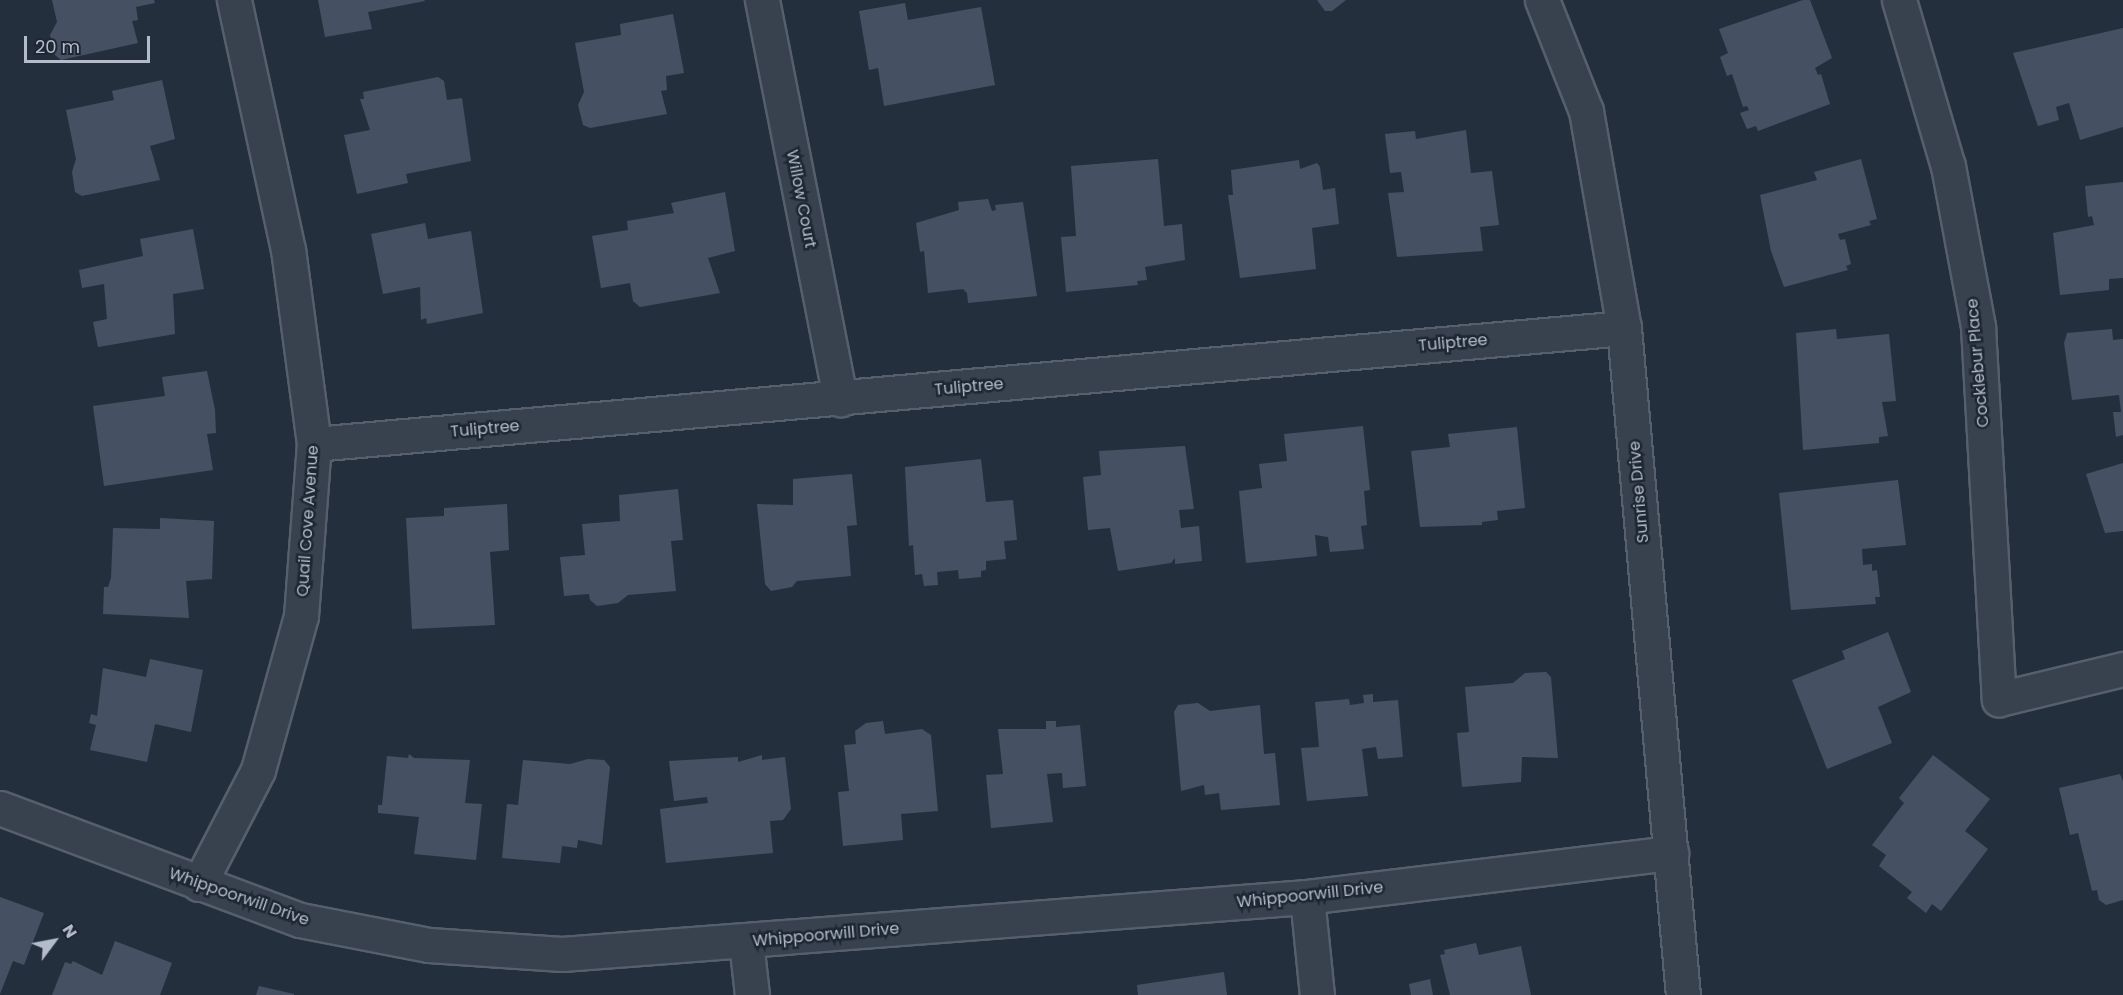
<!DOCTYPE html>
<html>
<head>
<meta charset="utf-8">
<style>
	body { margin:0 }
	#map { position:relative; width:2123px; height:995px; overflow:hidden; background:#242f3e; font-family:Poppins,sans-serif }
	div>[style] { position:absolute }
	[style*='--x'] { left:calc(var(--x)*1px); top:calc(var(--y)*1px); width:calc(var(--w)*1px); rotate:calc(var(--a)*1deg) }
	.building>* { inset:0; background:#455162 }
	.roads { filter:drop-shadow(2px 0 #565f6c) drop-shadow(-2px 0 #565f6c) drop-shadow(0 2px #565f6c) drop-shadow(0 -2px #565f6c) }
	.minor>* { height:33px; margin:-16.5px; padding:0 16.5px; transform-origin:16.5px; border-radius:16.5px; background:#38414e }
	span { translate:-50% -50%; white-space:nowrap; text-align:center; line-height:1.15; -webkit-text-stroke:5px #1d2633; paint-order:stroke }
	.street-label { font-size:16px; color:#b4bcc9 }
	.north { position:absolute; left:24px; top:911px; width:60px; height:60px; -webkit-text-stroke:4px #1d2633; paint-order:stroke; rotate:58deg; font-size:16px; font-weight:700; line-height:24px; text-align:center; color:#b4bcc9 }
	.north::after { content:''; display:block; margin:auto; width:21px; height:27px; background:#b4bcc9; clip-path:polygon(50% 0,100% 100%,50% 72%,0 100%) }
	.scale { position:absolute; left:24px; top:36px; width:126px; height:27px; box-sizing:border-box; border:3px solid #b4bcc9; border-top:0; padding-left:8px; font-size:18px; line-height:21px; white-space:nowrap; color:#b4bcc9; -webkit-text-stroke:4px #1d2633; paint-order:stroke }
</style>
</head>
<body>
<div id="map">
	<div class="building">
		<i style="clip-path:polygon(52px 0,154px 0,155px 3px,136px 7px,138px 20px,132px 21px,138px 43px,61px 60px,55px 55px,50px 35px,57px 22px)"></i>
		<i style="clip-path:polygon(318px 0,424px 0,425px 1px,368px 12px,372px 29px,325px 37px)"></i>
		<i style="clip-path:polygon(1317px 0,1346px 0,1332px 11px,1325px 11px)"></i>
		<i style="clip-path:polygon(1803px 0,1810px 0,1832px 58px,1815px 68px,1818px 75px,1821px 74px,1830px 104px,1758px 131px,1756px 126px,1747px 129px,1740px 113px,1749px 110px,1747px 106px,1743px 107px,1732px 74px,1727px 76px,1720px 57px,1728px 53px,1719px 29px)"></i>
		<i style="clip-path:polygon(905px 3px,908px 20px,981px 7px,995px 85px,884px 106px,878px 68px,869px 70px,859px 11px)"></i>
		<i style="clip-path:polygon(673px 14px,684px 73px,666px 76px,667px 90px,661px 91px,667px 114px,590px 128px,583px 125px,578px 105px,584px 92px,575px 43px,621px 35px,620px 24px)"></i>
		<i style="clip-path:polygon(2123px 28px,2123px 127px,2080px 140px,2069px 103px,2056px 107px,2059px 120px,2038px 126px,2013px 53px)"></i>
		<i style="clip-path:polygon(438px 77px,444px 81px,447px 100px,462px 98px,471px 161px,406px 174px,408px 183px,357px 194px,344px 135px,370px 130px,360px 99px,364px 99px,363px 92px)"></i>
		<i style="clip-path:polygon(162px 80px,175px 139px,150px 146px,160px 180px,82px 196px,75px 192px,72px 172px,76px 159px,66px 110px,114px 100px,112px 91px)"></i>
		<i style="clip-path:polygon(1466px 130px,1471px 173px,1492px 171px,1499px 225px,1480px 227px,1483px 251px,1397px 257px,1388px 193px,1404px 192px,1401px 172px,1390px 173px,1385px 134px,1415px 131px,1416px 139px)"></i>
		<i style="clip-path:polygon(1158px 159px,1164px 226px,1182px 224px,1185px 260px,1145px 267px,1147px 280px,1137px 281px,1138px 285px,1066px 292px,1061px 237px,1076px 236px,1071px 166px)"></i>
		<i style="clip-path:polygon(1861px 159px,1877px 219px,1869px 221px,1871px 225px,1838px 234px,1840px 240px,1845px 239px,1851px 264px,1846px 266px,1848px 270px,1784px 287px,1771px 251px,1760px 195px,1817px 180px,1814px 172px)"></i>
		<i style="clip-path:polygon(1299px 160px,1300px 169px,1317px 163px,1320px 167px,1323px 190px,1335px 188px,1339px 224px,1312px 228px,1316px 269px,1240px 278px,1228px 195px,1233px 195px,1231px 170px)"></i>
		<i style="clip-path:polygon(2123px 182px,2123px 278px,2109px 279px,2109px 290px,2060px 295px,2053px 233px,2094px 225px,2092px 216px,2088px 217px,2085px 186px)"></i>
		<i style="clip-path:polygon(725px 192px,735px 251px,708px 258px,720px 293px,640px 307px,633px 301px,630px 283px,601px 288px,592px 236px,628px 230px,627px 221px,674px 213px,671px 203px)"></i>
		<i style="clip-path:polygon(988px 199px,992px 211px,996px 210px,995px 205px,1023px 202px,1037px 296px,968px 303px,967px 293px,963px 289px,928px 293px,924px 251px,920px 252px,916px 223px,959px 210px,958px 202px)"></i>
		<i style="clip-path:polygon(425px 223px,428px 239px,471px 231px,483px 313px,427px 324px,426px 318px,421px 320px,420px 287px,383px 294px,371px 234px)"></i>
		<i style="clip-path:polygon(193px 229px,204px 289px,173px 294px,175px 334px,98px 347px,93px 322px,107px 319px,104px 284px,82px 288px,79px 270px,143px 256px,140px 239px)"></i>
		<i style="clip-path:polygon(1836px 329px,1837px 339px,1889px 334px,1896px 401px,1882px 402px,1888px 436px,1879px 437px,1879px 443px,1803px 450px,1796px 333px)"></i>
		<i style="clip-path:polygon(2112px 329px,2113px 340px,2123px 339px,2123px 435px,2116px 437px,2113px 412px,2121px 412px,2119px 395px,2072px 400px,2064px 343px,2067px 333px)"></i>
		<i style="clip-path:polygon(207px 371px,215px 410px,216px 433px,207px 434px,213px 470px,104px 486px,93px 406px,165px 396px,162px 377px)"></i>
		<i style="clip-path:polygon(1363px 426px,1370px 490px,1364px 491px,1367px 525px,1361px 526px,1364px 549px,1330px 552px,1328px 537px,1315px 535px,1317px 556px,1246px 563px,1239px 491px,1262px 488px,1259px 464px,1287px 461px,1284px 434px)"></i>
		<i style="clip-path:polygon(1517px 427px,1525px 508px,1497px 511px,1498px 520px,1482px 522px,1482px 525px,1420px 527px,1411px 451px,1450px 447px,1448px 434px)"></i>
		<i style="clip-path:polygon(1185px 446px,1194px 509px,1179px 510px,1181px 528px,1199px 526px,1202px 561px,1175px 564px,1175px 558px,1171px 563px,1118px 571px,1110px 528px,1088px 530px,1083px 477px,1101px 475px,1099px 451px)"></i>
		<i style="clip-path:polygon(981px 459px,986px 502px,1013px 500px,1017px 540px,1004px 541px,1006px 559px,986px 561px,986px 570px,981px 571px,981px 577px,959px 579px,958px 570px,937px 572px,938px 585px,924px 586px,922px 574px,915px 575px,913px 545px,909px 546px,905px 467px)"></i>
		<i style="clip-path:polygon(2123px 463px,2123px 531px,2105px 533px,2086px 474px)"></i>
		<i style="clip-path:polygon(852px 474px,857px 525px,847px 526px,851px 576px,797px 581px,792px 587px,771px 591px,765px 584px,757px 504px,793px 505px,793px 479px)"></i>
		<i style="clip-path:polygon(1898px 480px,1906px 545px,1862px 549px,1863px 565px,1872px 564px,1872px 571px,1877px 570px,1880px 597px,1875px 597px,1876px 604px,1791px 610px,1779px 493px)"></i>
		<i style="clip-path:polygon(678px 489px,683px 540px,671px 541px,676px 591px,628px 595px,618px 603px,597px 606px,590px 600px,589px 594px,564px 596px,560px 557px,585px 555px,582px 524px,620px 521px,619px 495px)"></i>
		<i style="clip-path:polygon(507px 504px,509px 550px,490px 552px,495px 625px,412px 629px,406px 518px,444px 516px,444px 508px)"></i>
		<i style="clip-path:polygon(160px 518px,214px 521px,212px 579px,186px 581px,189px 618px,103px 614px,104px 587px,108px 587px,111px 578px,113px 528px,160px 529px)"></i>
		<i style="clip-path:polygon(1888px 632px,1911px 692px,1878px 707px,1892px 743px,1827px 769px,1792px 680px,1845px 659px,1842px 651px)"></i>
		<i style="clip-path:polygon(150px 659px,203px 670px,191px 732px,155px 724px,147px 762px,90px 750px,96px 725px,89px 723px,91px 714px,97px 716px,103px 668px,146px 677px)"></i>
		<i style="clip-path:polygon(1546px 672px,1551px 677px,1558px 758px,1522px 757px,1521px 782px,1462px 787px,1457px 733px,1469px 732px,1465px 687px,1513px 683px,1525px 673px)"></i>
		<i style="clip-path:polygon(1373px 694px,1373px 702px,1398px 700px,1403px 757px,1378px 759px,1376px 747px,1362px 749px,1368px 796px,1307px 801px,1301px 748px,1319px 747px,1315px 702px,1349px 699px,1350px 705px,1364px 703px,1363px 695px)"></i>
		<i style="clip-path:polygon(1198px 703px,1210px 711px,1260px 705px,1264px 754px,1275px 753px,1280px 805px,1221px 810px,1219px 793px,1205px 795px,1204px 785px,1181px 791px,1174px 712px,1178px 705px)"></i>
		<i style="clip-path:polygon(883px 721px,885px 734px,922px 729px,931px 735px,938px 811px,901px 814px,903px 840px,843px 846px,838px 792px,849px 791px,844px 745px,856px 744px,855px 731px,866px 723px)"></i>
		<i style="clip-path:polygon(1046px 721px,1056px 721px,1056px 727px,1080px 725px,1086px 786px,1063px 788px,1062px 773px,1047px 774px,1053px 822px,991px 828px,986px 775px,1003px 774px,998px 729px,1046px 729px)"></i>
		<i style="clip-path:polygon(409px 754px,414px 758px,470px 760px,465px 803px,482px 804px,476px 860px,414px 854px,419px 817px,378px 813px,378px 805px,382px 805px,387px 756px,408px 758px)"></i>
		<i style="clip-path:polygon(762px 755px,762px 760px,785px 757px,791px 809px,783px 820px,770px 821px,773px 853px,666px 863px,660px 809px,708px 803px,707px 797px,674px 801px,669px 761px,738px 757px,738px 762px)"></i>
		<i style="clip-path:polygon(1933px 755px,1990px 799px,1965px 831px,1988px 849px,1941px 911px,1932px 904px,1926px 913px,1907px 898px,1912px 892px,1879px 866px,1886px 855px,1872px 845px,1904px 803px,1899px 798px)"></i>
		<i style="clip-path:polygon(588px 759px,604px 760px,610px 767px,602px 845px,578px 840px,577px 848px,562px 846px,560px 863px,502px 858px,507px 804px,518px 805px,523px 760px,570px 764px)"></i>
		<i style="clip-path:polygon(2120px 774px,2123px 781px,2123px 900px,2106px 905px,2099px 900px,2097px 890px,2092px 891px,2078px 833px,2070px 835px,2059px 788px)"></i>
		<i style="clip-path:polygon(0 897px,44px 913px,24px 965px,13px 961px,0 994px)"></i>
		<i style="clip-path:polygon(115px 941px,172px 963px,160px 995px,52px 995px,65px 962px,71px 964px,73px 961px,102px 975px)"></i>
		<i style="clip-path:polygon(1476px 943px,1479px 955px,1521px 946px,1531px 995px,1450px 995px,1440px 955px,1445px 954px,1444px 950px)"></i>
		<i style="clip-path:polygon(1224px 972px,1227px 995px,1138px 995px,1137px 985px)"></i>
		<i style="clip-path:polygon(1430px 979px,1433px 995px,1411px 995px,1409px 984px)"></i>
		<i style="clip-path:polygon(259px 986px,294px 994px,294px 995px,256px 995px)"></i>
	</div>
	<div class="roads">
		<div class="minor">
			<i style="--x:762;--y:0;--w:407;--a:78.9"></i>
			<i style="--x:1542;--y:0;--w:119;--a:68.4"></i>
			<i style="--x:1586;--y:111;--w:220;--a:80.1"></i>
			<i style="--x:1624;--y:328;--w:670;--a:84.95"></i>
			<i style="--x:1899;--y:0;--w:173;--a:73.6"></i>
			<i style="--x:1948;--y:166;--w:164;--a:79.4"></i>
			<i style="--x:1978;--y:327;--w:373;--a:86.8"></i>
			<i style="--x:1999;--y:699;--w:128;--a:-13.6"></i>
			<i style="--x:314;--y:444;--w:1315;--a:-5.06"></i>
			<i style="--x:0;--y:808;--w:320;--a:20.5"></i>
			<i style="--x:300;--y:920;--w:131;--a:11"></i>
			<i style="--x:429;--y:945;--w:133;--a:3.9"></i>
			<i style="--x:562;--y:954;--w:747;--a:-4.38"></i>
			<i style="--x:1307;--y:897;--w:367;--a:-6.9"></i>
			<i style="--x:199;--y:884;--w:128;--a:-62.6"></i>
			<i style="--x:258;--y:770;--w:160;--a:-74.4"></i>
			<i style="--x:301;--y:616;--w:172;--a:-85.7"></i>
			<i style="--x:314;--y:444;--w:196;--a:-97.6"></i>
			<i style="--x:288;--y:250;--w:256;--a:-102.2"></i>
			<i style="--x:1307;--y:897;--w:99;--a:84.2"></i>
			<i style="--x:746;--y:942;--w:53;--a:83.5"></i>
		</div>
	</div>
	<div class="street-label">
		<span style="left:801px;top:199px;rotate:79deg">Willow Court</span>
		<span style="left:1453px;top:343px;rotate:-5deg">Tuliptree</span>
		<span style="left:1978px;top:363px;rotate:-95deg">Cocklebur Place</span>
		<span style="left:969px;top:387px;rotate:-5deg">Tuliptree</span>
		<span style="left:485px;top:429px;rotate:-5deg">Tuliptree</span>
		<span style="left:1639px;top:492px;rotate:-95deg">Sunrise Drive</span>
		<span style="left:308px;top:521px;rotate:-86deg">Quail Cove Avenue</span>
		<span style="left:1310px;top:895px;rotate:-6deg">Whippoorwill Drive</span>
		<span style="left:239px;top:897px;rotate:19deg">Whippoorwill Drive</span>
		<span style="left:826px;top:935px;rotate:-5deg">Whippoorwill Drive</span>
	</div>
	<div class="north">N</div>
	<div class="scale">20 m</div>
</div>
</body>
</html>
